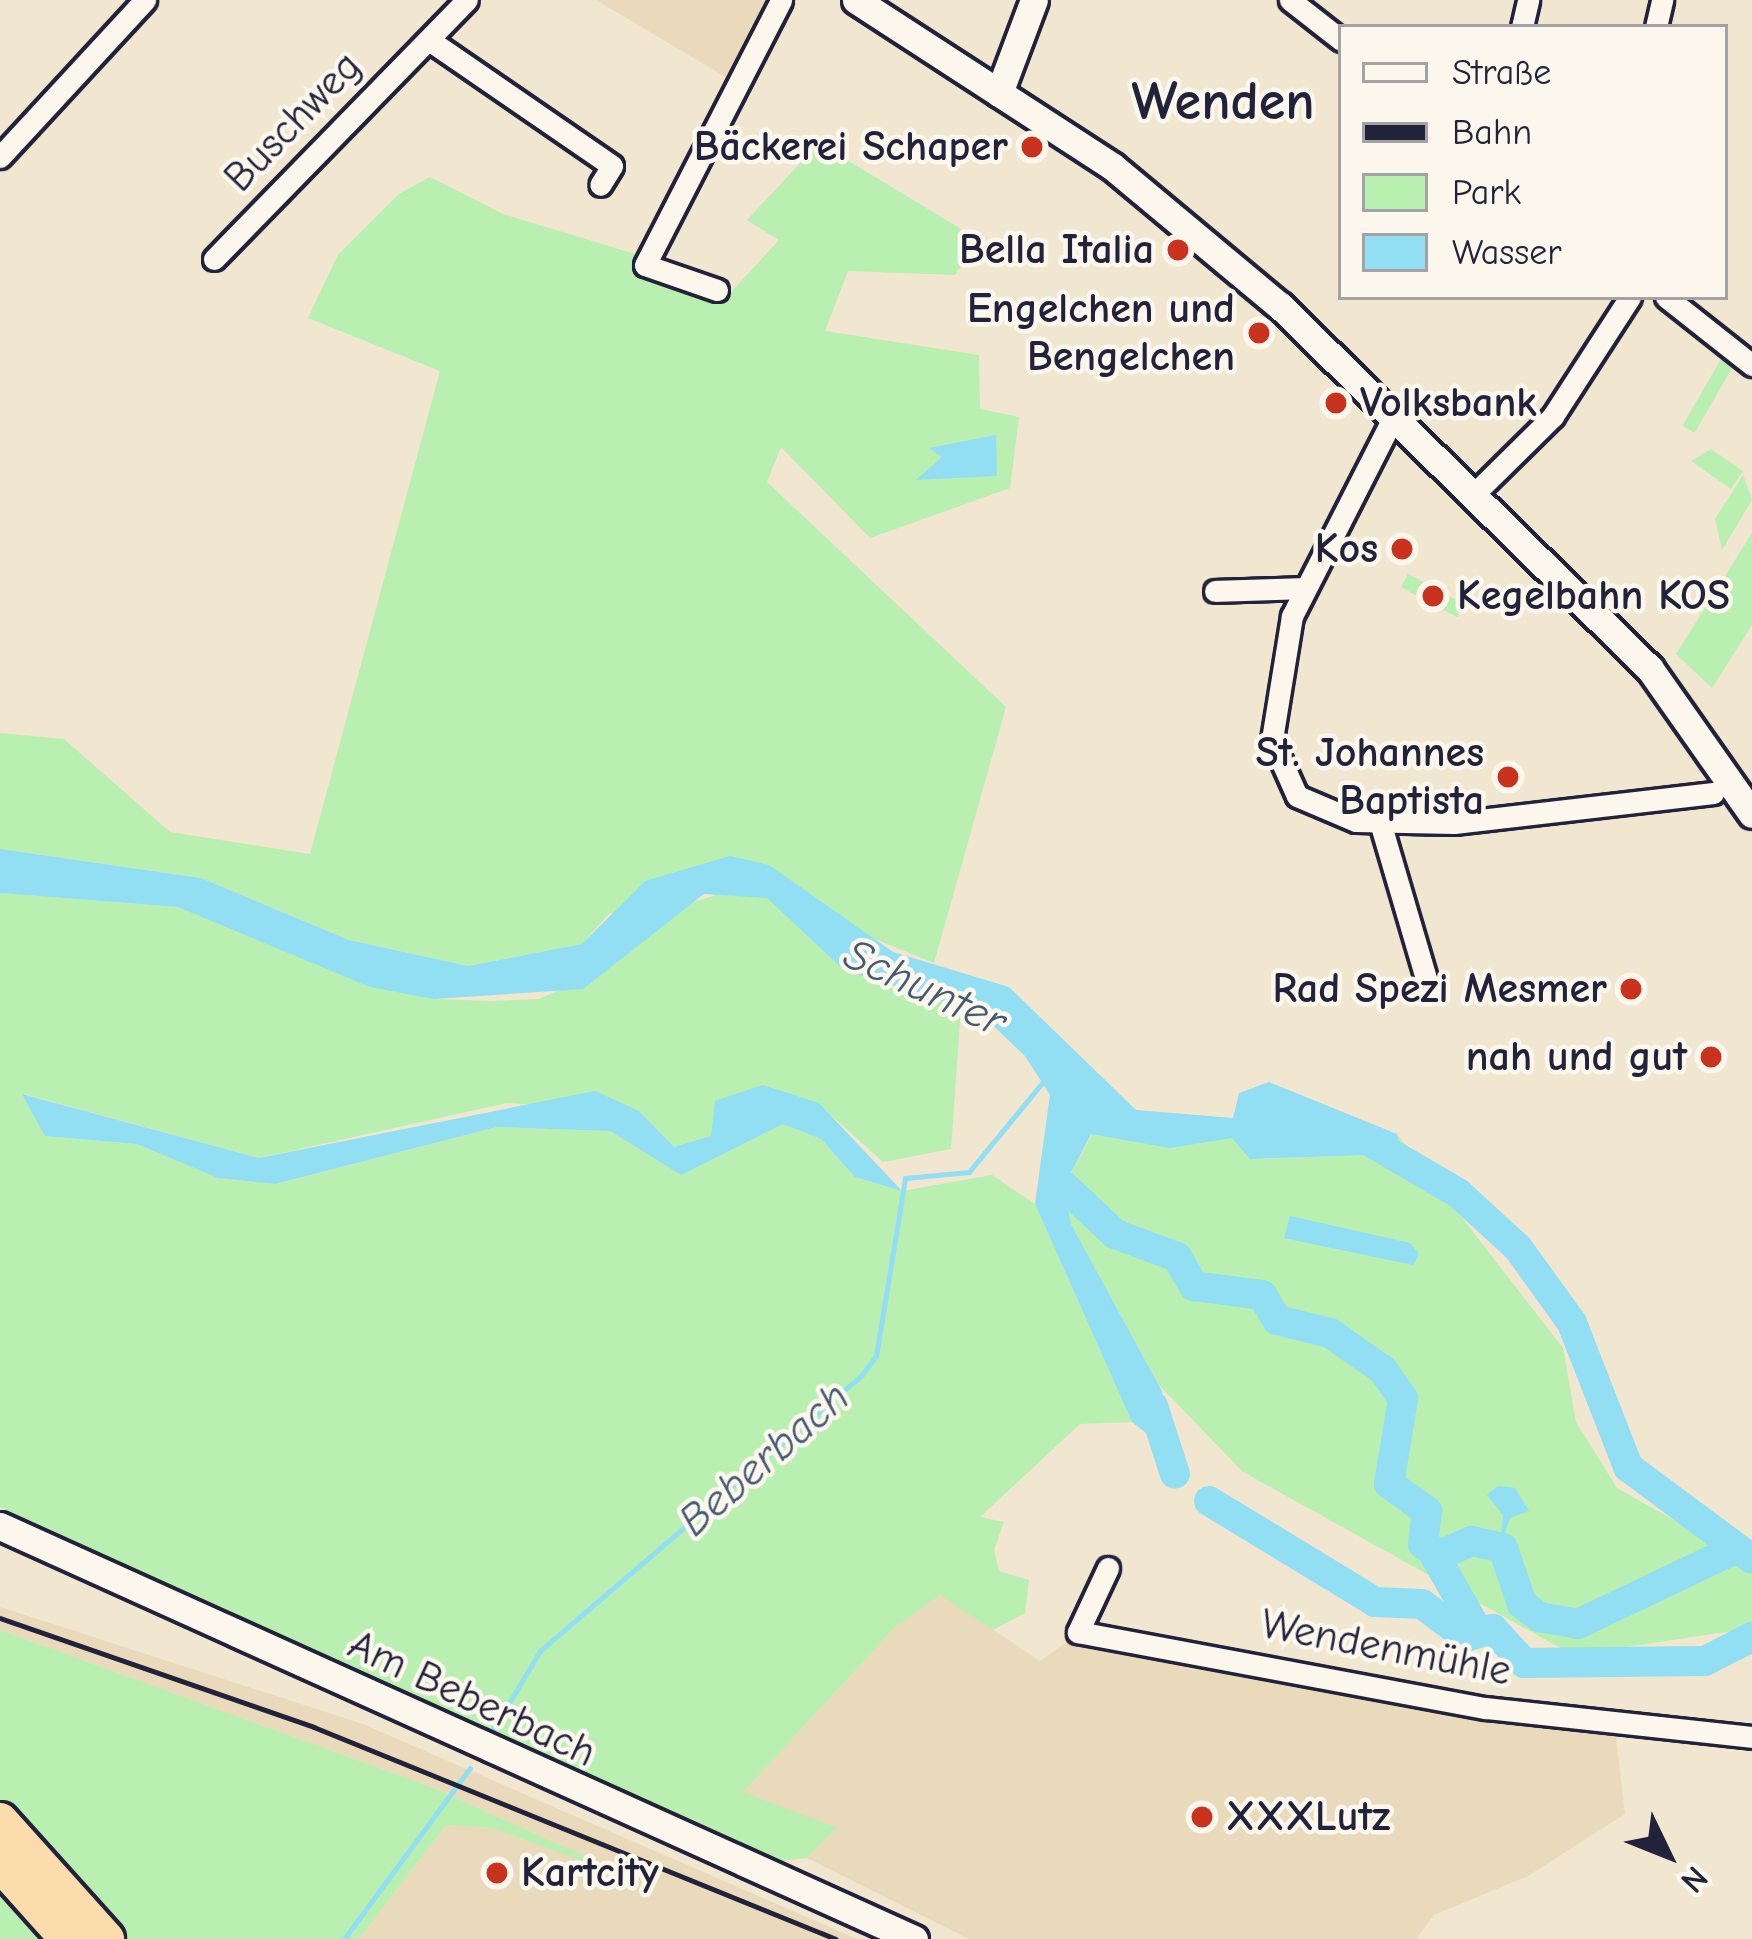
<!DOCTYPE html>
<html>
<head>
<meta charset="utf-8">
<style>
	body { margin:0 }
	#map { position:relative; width:1752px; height:1939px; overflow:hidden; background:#f1e6d0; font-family:"Comic Neue",sans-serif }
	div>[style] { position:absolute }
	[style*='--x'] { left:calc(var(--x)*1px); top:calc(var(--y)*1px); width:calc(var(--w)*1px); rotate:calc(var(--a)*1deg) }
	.built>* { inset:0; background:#eadabc }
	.green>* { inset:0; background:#b9efb1; transform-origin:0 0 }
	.water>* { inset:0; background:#92def3 }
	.stream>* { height:4.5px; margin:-2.25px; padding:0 2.25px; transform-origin:2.25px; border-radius:2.25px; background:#92def3 }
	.river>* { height:30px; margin:-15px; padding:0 15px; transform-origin:15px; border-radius:15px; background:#92def3 }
	.roads { filter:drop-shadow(3px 0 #22223b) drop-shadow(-3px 0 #22223b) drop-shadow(0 3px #22223b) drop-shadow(0 -3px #22223b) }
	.street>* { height:21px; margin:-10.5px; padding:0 10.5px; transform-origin:10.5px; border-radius:10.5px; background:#fbf7ec }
	.secondary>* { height:27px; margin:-13.5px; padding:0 13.5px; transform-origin:13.5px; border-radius:13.5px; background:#fbf7ec }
	.highway>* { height:36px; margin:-18px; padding:0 18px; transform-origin:18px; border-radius:18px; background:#fcdcac }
	.rail>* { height:4.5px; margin:-2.25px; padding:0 2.25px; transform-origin:2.25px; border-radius:2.25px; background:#22223b }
	.dots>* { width:33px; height:33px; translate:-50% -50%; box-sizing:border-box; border:6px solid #fbf7ec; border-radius:50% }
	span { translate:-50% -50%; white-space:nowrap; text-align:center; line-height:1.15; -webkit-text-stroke:9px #fbf7ec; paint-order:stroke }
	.street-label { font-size:42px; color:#22223b }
	.poi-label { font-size:42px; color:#22223b; font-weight:700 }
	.right { translate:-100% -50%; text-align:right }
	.left { translate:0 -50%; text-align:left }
	.water-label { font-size:45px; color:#445a72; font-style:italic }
	.district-label { font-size:54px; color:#22223b; font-weight:700 }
	.legend { position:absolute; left:1338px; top:24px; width:390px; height:276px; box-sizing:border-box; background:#fbf7ec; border:3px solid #a4a2a5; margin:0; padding:15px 21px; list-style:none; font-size:36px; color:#22223b }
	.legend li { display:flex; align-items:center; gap:24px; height:60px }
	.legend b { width:60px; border:3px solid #a4a2a5 }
	.north { position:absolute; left:1608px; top:1795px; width:120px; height:120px; -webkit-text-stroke:9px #fbf7ec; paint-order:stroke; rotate:133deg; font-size:33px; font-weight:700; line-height:48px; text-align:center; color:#22223b }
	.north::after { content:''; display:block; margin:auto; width:42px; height:54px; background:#22223b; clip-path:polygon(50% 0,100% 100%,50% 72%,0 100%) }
</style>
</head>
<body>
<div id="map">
	<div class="built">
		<i style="clip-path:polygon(596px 0,776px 0,734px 82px)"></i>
		<i style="clip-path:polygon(940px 1594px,1040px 1661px,1075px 1636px,1616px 1736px,1625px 1814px,1528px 1876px,1434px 1915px,1416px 1939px,969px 1939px,807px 1858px,836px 1829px,742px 1793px,897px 1625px)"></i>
		<i style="clip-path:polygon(0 1607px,363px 1724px,857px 1939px,359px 1939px,446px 1825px,492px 1828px,625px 1875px,434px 1788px,0 1630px)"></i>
	</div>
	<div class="green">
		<i style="clip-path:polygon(819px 143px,979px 240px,955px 275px,848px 271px,825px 331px,979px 355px,980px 409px,1019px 417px,1010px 488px,870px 538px,781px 447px,767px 482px,1006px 707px,934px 963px,845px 927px,769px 865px,609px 914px,582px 944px,468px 966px,349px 940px,201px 878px,0 849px,0 733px,64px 739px,170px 832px,310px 854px,440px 371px,308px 318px,338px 255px,399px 194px,430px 177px,503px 214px,642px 256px,638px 269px,721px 303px,779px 240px,747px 220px)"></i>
		<i style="left:1721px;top:359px;width:14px;height:77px;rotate:30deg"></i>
		<i style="clip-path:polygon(1711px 449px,1743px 471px,1731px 489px,1691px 461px)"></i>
		<i style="clip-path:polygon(1743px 475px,1752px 500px,1722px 550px,1715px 519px)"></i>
		<i style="clip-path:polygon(1752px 533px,1752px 625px,1712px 688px,1676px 654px)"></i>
		<i style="left:1408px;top:574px;width:64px;height:15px;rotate:28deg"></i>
		<i style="clip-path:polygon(731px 890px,767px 897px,872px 983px,961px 1007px,951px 1149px,883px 1162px,819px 1104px,718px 1120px,711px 1137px,673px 1148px,639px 1111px,507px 1103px,259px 1158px,24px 1094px,45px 1136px,137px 1144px,218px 1178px,276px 1184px,497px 1127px,610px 1131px,681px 1175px,783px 1124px,821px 1139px,855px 1177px,902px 1191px,992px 1175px,1035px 1204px,1132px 1422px,1080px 1424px,980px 1517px,1004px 1522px,994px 1550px,999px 1571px,1029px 1580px,1025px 1613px,993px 1630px,940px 1595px,897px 1625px,743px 1792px,837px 1828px,807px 1858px,775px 1862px,0 1507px,0 893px,178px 907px,434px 999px,492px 1001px,539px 999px,611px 967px,676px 908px)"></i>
		<i style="clip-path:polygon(1092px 1134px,1232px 1138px,1259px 1159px,1401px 1154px,1397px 1134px,1563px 1348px,1576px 1422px,1617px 1488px,1752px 1564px,1752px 1628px,1573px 1655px,1243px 1472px,1159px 1385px,1071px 1224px,1064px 1186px)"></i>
		<i style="clip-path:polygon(0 1630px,434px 1788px,646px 1884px,492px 1828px,446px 1825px,359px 1939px,0 1939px)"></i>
	</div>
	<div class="water">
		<i style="clip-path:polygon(996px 435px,997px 476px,916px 480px,942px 457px,929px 448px)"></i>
		<i style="clip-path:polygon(0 849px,201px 878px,349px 940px,468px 966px,582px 944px,645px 881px,730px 856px,769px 865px,893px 952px,1009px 987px,1136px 1110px,1233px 1118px,1239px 1093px,1269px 1082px,1397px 1134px,1402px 1154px,1250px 1159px,1232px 1138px,1170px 1148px,1091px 1134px,1064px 1186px,1071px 1224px,1162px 1391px,1164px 1447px,1132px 1422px,1035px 1204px,1050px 1095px,1025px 1056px,981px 1014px,844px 970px,767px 898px,704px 894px,583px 989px,434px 999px,370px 987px,178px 907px,0 893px)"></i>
		<i style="clip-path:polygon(763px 1085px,819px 1103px,902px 1191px,855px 1177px,821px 1139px,783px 1124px,681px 1175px,610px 1131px,497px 1127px,275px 1184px,218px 1178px,137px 1144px,45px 1136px,22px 1094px,259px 1158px,595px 1091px,639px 1111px,674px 1147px,711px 1136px,715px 1101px)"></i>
		<i style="clip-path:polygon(1290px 1216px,1410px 1243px,1419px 1254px,1413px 1265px,1284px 1238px)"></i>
		<i style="clip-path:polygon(1498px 1486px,1515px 1488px,1529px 1511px,1510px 1518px,1500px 1548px,1503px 1515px,1487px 1495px)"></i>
	</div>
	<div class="stream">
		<i style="--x:491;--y:1733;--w:96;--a:-59.1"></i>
		<i style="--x:540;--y:1651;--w:423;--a:-40.6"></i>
		<i style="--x:861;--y:1376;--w:25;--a:-53"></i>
		<i style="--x:876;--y:1356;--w:180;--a:-80.7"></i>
		<i style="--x:905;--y:1178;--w:64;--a:-5.4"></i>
		<i style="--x:969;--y:1172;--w:117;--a:-50.6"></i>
		<i style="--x:344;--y:1939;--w:212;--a:-53.6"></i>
	</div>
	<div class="river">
		<i style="--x:1369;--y:1141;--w:103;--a:30.3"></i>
		<i style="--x:1458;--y:1193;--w:81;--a:42.5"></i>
		<i style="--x:1518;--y:1248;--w:92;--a:54.2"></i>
		<i style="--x:1572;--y:1323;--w:155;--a:68.7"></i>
		<i style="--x:1628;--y:1467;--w:154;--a:36.6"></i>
		<i style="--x:1064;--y:1186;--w:70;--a:43.3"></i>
		<i style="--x:1115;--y:1234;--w:66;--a:20.4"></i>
		<i style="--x:1177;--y:1257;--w:34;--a:60"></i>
		<i style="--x:1194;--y:1286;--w:69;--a:7.5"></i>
		<i style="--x:1262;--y:1295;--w:29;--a:59"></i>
		<i style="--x:1277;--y:1320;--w:55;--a:13.8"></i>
		<i style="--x:1330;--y:1333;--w:65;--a:34.9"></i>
		<i style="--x:1383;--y:1370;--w:35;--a:55"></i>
		<i style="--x:1403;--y:1399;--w:86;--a:99.4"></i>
		<i style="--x:1389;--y:1484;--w:47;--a:35.4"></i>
		<i style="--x:1427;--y:1511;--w:33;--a:97"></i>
		<i style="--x:1423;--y:1544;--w:20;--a:33"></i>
		<i style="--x:1440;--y:1555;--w:35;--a:-24"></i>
		<i style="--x:1472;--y:1541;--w:32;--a:13"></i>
		<i style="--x:1503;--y:1548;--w:59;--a:71.3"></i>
		<i style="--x:1522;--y:1604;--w:21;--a:37"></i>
		<i style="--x:1539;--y:1617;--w:40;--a:10"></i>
		<i style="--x:1578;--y:1624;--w:172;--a:-25.5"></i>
		<i style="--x:1153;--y:1406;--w:71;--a:72.1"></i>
		<i style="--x:1209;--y:1501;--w:194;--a:31.3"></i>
		<i style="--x:1375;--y:1602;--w:47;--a:2.4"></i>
		<i style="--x:1422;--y:1604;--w:55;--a:36.9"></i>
		<i style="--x:1466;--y:1637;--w:28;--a:-17"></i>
		<i style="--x:1493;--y:1629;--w:46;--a:47.6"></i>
		<i style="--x:1524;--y:1663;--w:181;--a:-0.6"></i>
		<i style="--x:1705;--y:1661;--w:53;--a:-27.1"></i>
		<i style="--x:1434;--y:1554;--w:87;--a:60.5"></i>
	</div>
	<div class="roads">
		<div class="street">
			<i style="--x:1290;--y:0;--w:65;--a:38.1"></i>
			<i style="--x:1522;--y:27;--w:28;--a:-77"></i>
			<i style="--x:1656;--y:27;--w:28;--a:-77"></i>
			<i style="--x:429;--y:40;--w:222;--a:34.5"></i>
			<i style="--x:612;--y:166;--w:22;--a:122"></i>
			<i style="--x:0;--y:157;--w:214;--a:-47.3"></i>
			<i style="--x:214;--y:259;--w:362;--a:-45.7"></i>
			<i style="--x:717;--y:290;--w:76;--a:-160.9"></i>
			<i style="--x:645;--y:265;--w:298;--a:-62.8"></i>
			<i style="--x:1666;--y:297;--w:110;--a:38.3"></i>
			<i style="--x:1394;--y:416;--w:225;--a:117"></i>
			<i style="--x:1292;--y:616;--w:126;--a:99.2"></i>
			<i style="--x:1272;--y:740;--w:61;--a:65.9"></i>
			<i style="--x:1297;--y:796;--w:64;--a:23"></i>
			<i style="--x:1356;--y:821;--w:98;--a:1.2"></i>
			<i style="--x:1454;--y:823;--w:261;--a:-6.6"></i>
			<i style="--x:1474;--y:494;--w:111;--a:-44.6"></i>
			<i style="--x:1553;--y:416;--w:142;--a:-57.1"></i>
			<i style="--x:1215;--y:591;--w:89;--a:-1.9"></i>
			<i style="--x:1380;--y:822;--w:174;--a:73.6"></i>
			<i style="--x:1108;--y:1568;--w:71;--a:115.1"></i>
			<i style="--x:1078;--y:1632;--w:415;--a:10.6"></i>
			<i style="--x:1486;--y:1708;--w:268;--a:6.2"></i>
		</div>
		<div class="secondary">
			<i style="--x:856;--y:0;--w:306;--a:33"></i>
			<i style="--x:1113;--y:167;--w:217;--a:39.8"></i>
			<i style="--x:1280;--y:306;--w:518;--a:44.45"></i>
			<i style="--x:1650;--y:669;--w:177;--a:54.9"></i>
			<i style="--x:999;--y:93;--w:99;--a:-69.4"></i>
			<i style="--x:0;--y:1526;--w:1003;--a:24.32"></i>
		</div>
		<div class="highway">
			<i style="--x:0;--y:1821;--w:159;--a:48.1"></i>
			<i style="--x:0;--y:1863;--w:102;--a:48.2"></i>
		</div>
	</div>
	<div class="rail">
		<i style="--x:0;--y:1618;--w:332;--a:19.1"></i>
		<i style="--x:314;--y:1727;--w:563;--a:22.1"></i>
	</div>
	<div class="dots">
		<i style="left:1032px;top:147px;background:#c8321e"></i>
		<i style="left:1178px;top:250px;background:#c8321e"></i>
		<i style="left:1259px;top:333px;background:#c8321e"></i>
		<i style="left:1336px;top:403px;background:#c8321e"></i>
		<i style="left:1402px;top:549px;background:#c8321e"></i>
		<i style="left:1433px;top:596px;background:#c8321e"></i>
		<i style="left:1508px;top:777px;background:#c8321e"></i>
		<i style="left:1631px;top:989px;background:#c8321e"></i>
		<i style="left:1711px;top:1057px;background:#c8321e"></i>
		<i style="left:1202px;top:1817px;background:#c8321e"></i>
		<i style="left:497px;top:1873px;background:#c8321e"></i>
	</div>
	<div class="street-label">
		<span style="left:293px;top:122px;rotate:-46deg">Buschweg</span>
		<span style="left:1386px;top:1648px;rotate:11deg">Wendenmühle</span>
		<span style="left:472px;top:1699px;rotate:25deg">Am Beberbach</span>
	</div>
	<div class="poi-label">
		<span class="right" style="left:1008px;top:147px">Bäckerei Schaper</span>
		<span class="right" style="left:1154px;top:250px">Bella Italia</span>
		<span class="right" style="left:1235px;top:333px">Engelchen und<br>Bengelchen</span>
		<span class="left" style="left:1360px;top:403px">Volksbank</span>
		<span class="right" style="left:1378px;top:549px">Kos</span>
		<span class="left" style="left:1457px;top:596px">Kegelbahn KOS</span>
		<span class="right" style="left:1484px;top:777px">St. Johannes<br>Baptista</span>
		<span class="right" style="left:1607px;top:989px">Rad Spezi Mesmer</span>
		<span class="right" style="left:1687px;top:1057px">nah und gut</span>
		<span class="left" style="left:1226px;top:1817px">XXXLutz</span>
		<span class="left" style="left:521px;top:1873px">Kartcity</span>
	</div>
	<div class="water-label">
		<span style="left:925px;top:988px;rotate:25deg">Schunter</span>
		<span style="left:764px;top:1459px;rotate:-41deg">Beberbach</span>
	</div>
	<div class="district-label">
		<span style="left:1223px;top:102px">Wenden</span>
	</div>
	<ul class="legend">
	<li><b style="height:15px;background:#fbf7ec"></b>Straße</li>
	<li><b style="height:15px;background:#22223b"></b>Bahn</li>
	<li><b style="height:33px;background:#b9efb1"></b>Park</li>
	<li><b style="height:33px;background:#92def3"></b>Wasser</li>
	</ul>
	<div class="north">N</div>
</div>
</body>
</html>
